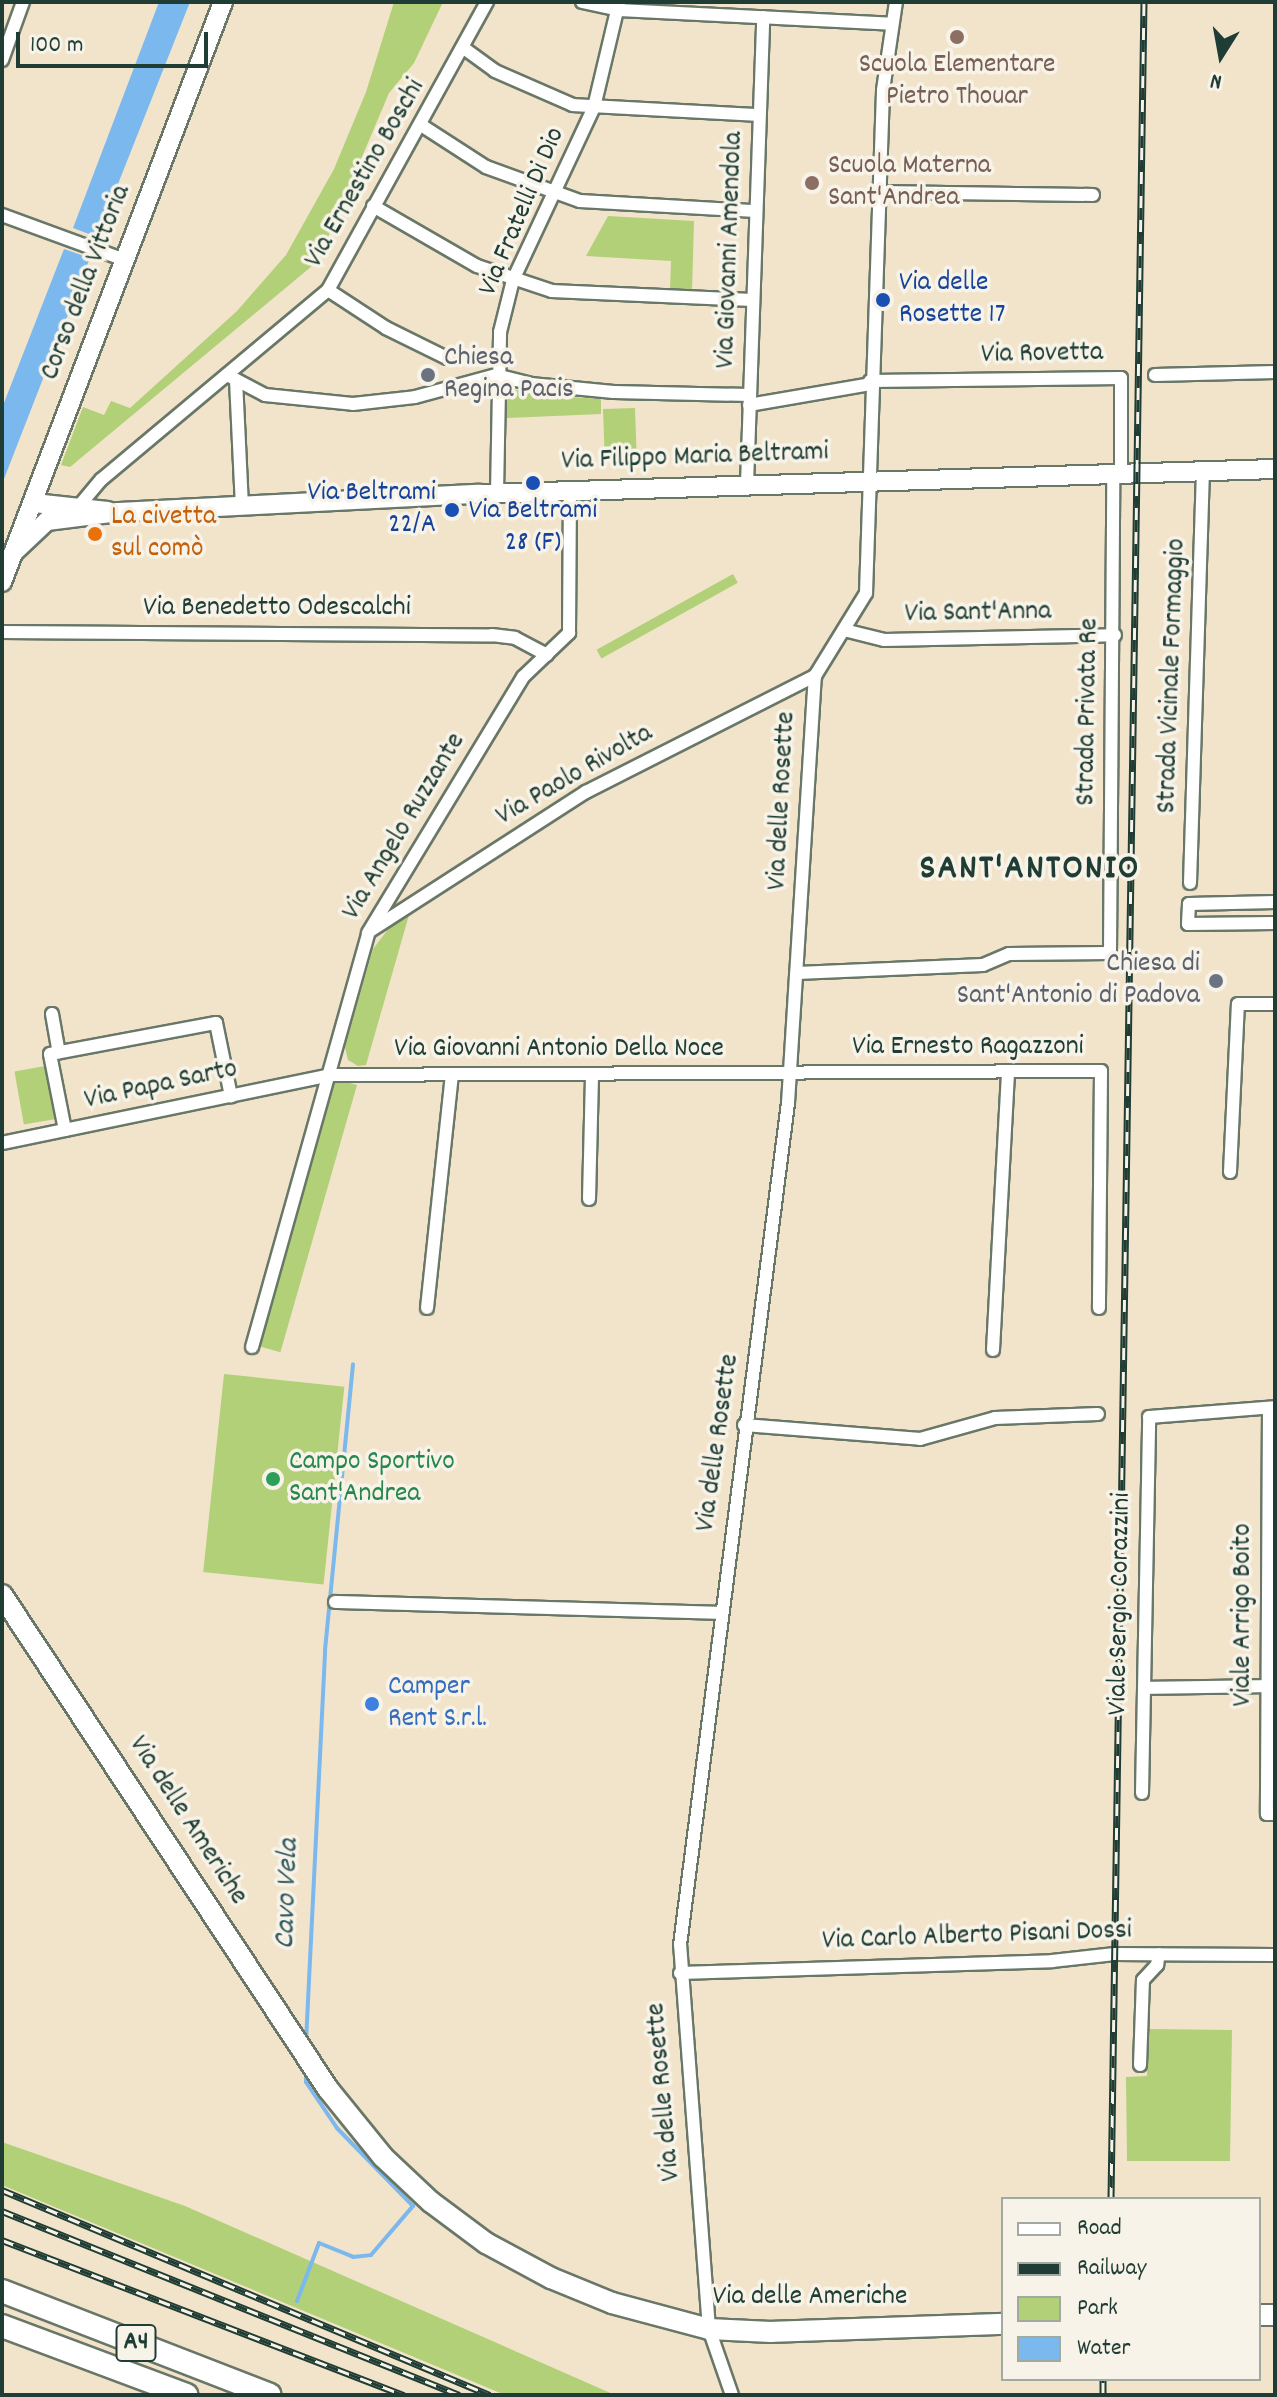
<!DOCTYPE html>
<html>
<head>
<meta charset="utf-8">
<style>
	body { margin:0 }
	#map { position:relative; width:1277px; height:2397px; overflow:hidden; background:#f2e4ca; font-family:Dekko,sans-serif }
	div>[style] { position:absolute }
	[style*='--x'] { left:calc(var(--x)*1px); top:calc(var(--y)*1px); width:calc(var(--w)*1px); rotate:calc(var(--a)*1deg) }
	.green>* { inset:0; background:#b1d078; transform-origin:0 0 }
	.water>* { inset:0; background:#7bb8ed }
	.stream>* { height:4px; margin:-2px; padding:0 2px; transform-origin:2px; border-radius:2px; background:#7bb8ed }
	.roads { filter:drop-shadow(2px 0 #697768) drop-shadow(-2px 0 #697768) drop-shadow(0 2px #697768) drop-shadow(0 -2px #697768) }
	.street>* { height:12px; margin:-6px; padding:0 6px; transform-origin:6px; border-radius:6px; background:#fff }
	.secondary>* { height:18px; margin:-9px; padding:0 9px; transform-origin:9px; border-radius:9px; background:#fff }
	.primary>* { height:20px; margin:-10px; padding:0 10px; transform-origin:10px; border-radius:10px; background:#fff }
	.highway>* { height:22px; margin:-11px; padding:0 11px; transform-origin:11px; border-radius:11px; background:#fff }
	.rail>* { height:7px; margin-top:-3.5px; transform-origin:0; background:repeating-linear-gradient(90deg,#f7f3e8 0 12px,#1f3d34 0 24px); box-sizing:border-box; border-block:2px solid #1f3d34 }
	.dots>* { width:22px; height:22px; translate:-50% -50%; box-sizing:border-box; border:4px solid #f7f3e8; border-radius:50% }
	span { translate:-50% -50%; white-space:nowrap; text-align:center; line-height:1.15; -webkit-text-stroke:7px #f7f3e8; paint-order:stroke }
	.shield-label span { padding:2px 6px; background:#f7f3e8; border:2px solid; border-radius:6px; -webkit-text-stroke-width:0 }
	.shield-label { font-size:26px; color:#1f3d34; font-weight:700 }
	.education-label { font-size:28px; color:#785e54 }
	.left { translate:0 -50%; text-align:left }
	.street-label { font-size:28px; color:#1f3d34 }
	.transit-label { font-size:28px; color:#164399 }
	.right { translate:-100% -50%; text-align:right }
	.worship-label { font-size:28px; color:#5b616d }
	.food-label { font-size:28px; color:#c56008 }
	.leisure-label { font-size:28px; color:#27864d }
	.shop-label { font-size:28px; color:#366cbe }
	.water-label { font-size:30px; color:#365c62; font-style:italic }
	.district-label { font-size:36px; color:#1f3d34; font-weight:700; letter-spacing:2px }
	.frame { position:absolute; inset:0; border:4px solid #1f3d34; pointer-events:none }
	.legend { position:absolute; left:1001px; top:2197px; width:260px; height:184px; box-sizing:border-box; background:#f7f3e8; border:2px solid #a1aaa0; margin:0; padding:10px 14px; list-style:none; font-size:24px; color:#1f3d34 }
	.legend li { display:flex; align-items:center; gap:16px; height:40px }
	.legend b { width:40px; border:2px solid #a1aaa0 }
	.north { position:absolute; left:1181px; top:16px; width:80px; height:80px; -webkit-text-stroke:6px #f7f3e8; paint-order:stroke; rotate:191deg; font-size:22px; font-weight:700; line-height:32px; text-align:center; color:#1f3d34 }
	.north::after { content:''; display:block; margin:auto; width:28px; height:36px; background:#1f3d34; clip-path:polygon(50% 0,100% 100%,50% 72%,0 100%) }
	.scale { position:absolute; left:16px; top:32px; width:192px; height:36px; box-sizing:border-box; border:4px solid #1f3d34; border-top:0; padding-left:10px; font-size:24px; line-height:28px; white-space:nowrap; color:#1f3d34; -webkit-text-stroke:6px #f7f3e8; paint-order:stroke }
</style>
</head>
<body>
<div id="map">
	<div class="green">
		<i style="clip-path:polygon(394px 2px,443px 2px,414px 63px,389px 93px,318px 261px,70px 467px,61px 465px,83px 407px,104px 415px,111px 401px,130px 408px,237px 311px,286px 255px,334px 169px,366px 92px)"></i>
		<i style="clip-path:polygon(608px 216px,694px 221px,692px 291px,670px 290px,671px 261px,586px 256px)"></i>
		<i style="clip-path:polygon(505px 387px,538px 395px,601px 399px,601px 414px,507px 418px)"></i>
		<i style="left:635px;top:408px;width:47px;height:32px;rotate:88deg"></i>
		<i style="left:733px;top:574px;width:10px;height:156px;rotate:61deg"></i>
		<i style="clip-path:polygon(409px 915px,366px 1065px,358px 1066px,348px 1060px,345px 1047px,373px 949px,389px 928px)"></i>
		<i style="left:45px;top:1066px;width:54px;height:31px;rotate:80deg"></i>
		<i style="left:357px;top:1085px;width:278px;height:23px;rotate:106deg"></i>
		<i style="left:224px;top:1374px;width:121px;height:199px;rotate:6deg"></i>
		<i style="clip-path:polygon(1275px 1427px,1275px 1809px,1270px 1805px)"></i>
		<i style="clip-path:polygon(1148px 2029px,1232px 2030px,1230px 2161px,1127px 2161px,1126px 2077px,1147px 2076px)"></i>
		<i style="clip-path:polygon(2px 2142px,185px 2206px,615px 2395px,505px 2395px,2px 2185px)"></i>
	</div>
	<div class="water">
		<i style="clip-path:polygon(159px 2px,190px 2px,97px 237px,73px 228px)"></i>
		<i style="clip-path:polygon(64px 249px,90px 258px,2px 484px,2px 408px)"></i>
	</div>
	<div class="stream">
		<i style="--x:306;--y:2042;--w:392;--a:-87.2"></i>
		<i style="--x:325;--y:1650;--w:287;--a:-84.4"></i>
		<i style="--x:297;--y:2301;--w:62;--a:-69.2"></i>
		<i style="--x:319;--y:2243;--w:37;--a:22"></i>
		<i style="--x:353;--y:2257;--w:18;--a:-6"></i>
		<i style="--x:371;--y:2255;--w:65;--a:-49.4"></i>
		<i style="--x:413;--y:2206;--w:109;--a:-134.3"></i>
		<i style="--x:337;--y:2128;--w:55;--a:-124"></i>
		<i style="--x:306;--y:2082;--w:11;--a:-90"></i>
	</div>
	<div class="roads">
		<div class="street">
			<i style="--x:582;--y:2;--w:38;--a:12"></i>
			<i style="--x:619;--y:10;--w:273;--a:2.9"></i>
			<i style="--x:465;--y:49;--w:37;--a:36"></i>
			<i style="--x:495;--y:71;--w:85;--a:23.6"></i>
			<i style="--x:573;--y:105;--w:186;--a:3.1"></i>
			<i style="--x:2;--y:60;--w:62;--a:-70.1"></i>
			<i style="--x:421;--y:125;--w:77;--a:32.9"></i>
			<i style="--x:486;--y:167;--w:100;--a:19.9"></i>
			<i style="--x:580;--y:201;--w:176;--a:3.3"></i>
			<i style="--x:879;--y:192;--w:214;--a:0.8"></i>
			<i style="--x:373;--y:206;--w:120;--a:30"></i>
			<i style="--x:477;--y:266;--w:79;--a:18.4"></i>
			<i style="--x:552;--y:291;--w:200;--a:2.6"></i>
			<i style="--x:2;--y:215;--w:131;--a:20.1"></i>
			<i style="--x:328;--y:290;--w:69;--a:33.2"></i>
			<i style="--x:386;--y:328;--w:68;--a:26.2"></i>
			<i style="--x:227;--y:375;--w:43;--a:27.8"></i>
			<i style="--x:265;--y:395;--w:88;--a:5.8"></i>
			<i style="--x:353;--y:404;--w:62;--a:-6.4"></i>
			<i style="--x:415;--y:397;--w:84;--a:-15.2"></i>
			<i style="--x:496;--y:375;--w:36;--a:14"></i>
			<i style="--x:531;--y:384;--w:83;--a:5.5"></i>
			<i style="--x:614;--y:392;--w:136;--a:1.3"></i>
			<i style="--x:1155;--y:375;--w:120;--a:-1.4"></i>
			<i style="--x:236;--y:380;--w:127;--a:87.3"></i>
			<i style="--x:870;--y:381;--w:251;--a:-0.7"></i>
			<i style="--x:1121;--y:378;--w:93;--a:90"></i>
			<i style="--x:749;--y:405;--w:123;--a:-9.8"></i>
			<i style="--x:747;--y:484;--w:467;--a:-88"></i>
			<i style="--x:497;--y:493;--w:161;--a:-88.9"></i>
			<i style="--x:500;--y:332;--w:54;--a:-76"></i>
			<i style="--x:513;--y:280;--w:191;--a:-64.9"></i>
			<i style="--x:594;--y:107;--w:108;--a:-76.6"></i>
			<i style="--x:79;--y:506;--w:35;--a:-50"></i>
			<i style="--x:102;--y:479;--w:295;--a:-39.9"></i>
			<i style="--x:328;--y:290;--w:329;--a:-61.1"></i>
			<i style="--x:844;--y:630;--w:41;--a:14"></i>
			<i style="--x:884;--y:640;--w:231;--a:-1.2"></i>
			<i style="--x:2;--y:632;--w:490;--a:0.4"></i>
			<i style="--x:492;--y:635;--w:23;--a:7"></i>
			<i style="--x:515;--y:638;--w:36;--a:28"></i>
			<i style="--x:1190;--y:883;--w:413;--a:-88.2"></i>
			<i style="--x:1275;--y:902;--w:86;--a:178.7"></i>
			<i style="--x:1189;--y:904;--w:20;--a:93"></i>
			<i style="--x:1188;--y:924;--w:87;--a:-0.7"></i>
			<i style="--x:370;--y:931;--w:257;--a:-32.8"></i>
			<i style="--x:586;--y:792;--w:257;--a:-26.9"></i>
			<i style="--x:797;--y:973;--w:186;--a:-2.5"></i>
			<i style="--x:983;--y:965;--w:28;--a:-23"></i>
			<i style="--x:1009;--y:954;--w:101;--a:-0.6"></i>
			<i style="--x:1110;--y:953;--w:481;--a:-89.6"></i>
			<i style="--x:52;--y:1014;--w:39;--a:80"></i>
			<i style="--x:65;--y:1130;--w:77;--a:-101.2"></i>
			<i style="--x:50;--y:1054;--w:169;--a:-10.6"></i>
			<i style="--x:216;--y:1023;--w:75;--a:78.4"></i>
			<i style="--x:2;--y:1143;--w:334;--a:-11.7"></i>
			<i style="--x:329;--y:1075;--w:772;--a:-0.3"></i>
			<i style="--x:1101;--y:1071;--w:237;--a:90.5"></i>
			<i style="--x:1230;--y:1172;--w:168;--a:-87.3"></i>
			<i style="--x:1238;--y:1004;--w:37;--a:0"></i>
			<i style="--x:589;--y:1199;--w:125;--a:-88.6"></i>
			<i style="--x:427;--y:1308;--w:234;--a:-83.9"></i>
			<i style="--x:252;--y:1347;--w:430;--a:-74.3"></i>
			<i style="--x:368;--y:933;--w:299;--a:-58.8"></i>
			<i style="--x:523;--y:677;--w:64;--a:-43.7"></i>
			<i style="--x:569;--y:633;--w:143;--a:-89.6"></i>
			<i style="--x:993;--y:1350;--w:279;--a:-86.9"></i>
			<i style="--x:1269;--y:1408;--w:406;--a:90.3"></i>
			<i style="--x:1267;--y:1814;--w:8;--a:0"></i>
			<i style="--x:744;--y:1425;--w:177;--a:4.5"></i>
			<i style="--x:920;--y:1439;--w:78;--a:-15.6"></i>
			<i style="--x:995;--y:1418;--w:103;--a:-2.2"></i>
			<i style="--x:335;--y:1602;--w:384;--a:1.6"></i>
			<i style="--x:1144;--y:1688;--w:124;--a:-0.9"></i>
			<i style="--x:1142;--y:1793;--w:376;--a:-88.9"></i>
			<i style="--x:1149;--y:1417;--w:126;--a:-4.5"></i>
			<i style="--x:680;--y:1973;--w:372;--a:-1.8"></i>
			<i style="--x:1052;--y:1961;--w:63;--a:-6.3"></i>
			<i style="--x:1115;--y:1954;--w:160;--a:0.4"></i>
			<i style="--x:1140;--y:2065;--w:85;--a:-88"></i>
			<i style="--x:1143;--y:1980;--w:21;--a:-47"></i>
			<i style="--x:1157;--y:1965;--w:11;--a:-80"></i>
			<i style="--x:732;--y:2395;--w:70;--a:-109.2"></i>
			<i style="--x:709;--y:2329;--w:385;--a:-94.3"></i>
			<i style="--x:680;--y:1945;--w:849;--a:-82.69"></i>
			<i style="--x:788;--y:1103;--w:428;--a:-86.4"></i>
			<i style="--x:815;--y:676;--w:97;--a:-58.4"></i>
			<i style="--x:866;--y:593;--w:503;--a:-88.06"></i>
			<i style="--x:883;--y:90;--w:89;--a:-81.6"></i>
		</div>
		<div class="secondary">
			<i style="--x:34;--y:503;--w:74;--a:6.2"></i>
			<i style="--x:13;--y:553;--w:47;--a:-43.3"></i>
			<i style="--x:47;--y:521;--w:72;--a:-7.2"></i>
			<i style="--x:118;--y:512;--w:361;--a:-2.9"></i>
			<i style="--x:479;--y:494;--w:796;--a:-1.8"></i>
			<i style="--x:2;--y:582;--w:621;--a:-69.14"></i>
		</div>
		<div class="primary">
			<i style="--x:2;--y:1595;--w:592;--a:56.58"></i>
			<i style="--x:328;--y:2089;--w:87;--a:51"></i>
			<i style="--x:383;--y:2157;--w:66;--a:43.2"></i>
			<i style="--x:431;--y:2202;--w:69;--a:36.7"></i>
			<i style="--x:486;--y:2243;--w:74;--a:28.3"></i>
			<i style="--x:551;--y:2278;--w:66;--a:22.3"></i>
			<i style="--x:612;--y:2303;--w:100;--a:15"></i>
			<i style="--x:709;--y:2329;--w:62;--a:2.8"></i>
			<i style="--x:771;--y:2332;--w:232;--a:-2"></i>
			<i style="--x:1259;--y:2315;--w:16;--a:0"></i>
		</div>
		<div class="highway">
			<i style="--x:2;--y:2291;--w:287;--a:21.2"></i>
			<i style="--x:2;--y:2326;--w:197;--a:20.5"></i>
		</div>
	</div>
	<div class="rail">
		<i style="--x:2;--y:2190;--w:529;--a:22.79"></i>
		<i style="--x:1111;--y:2199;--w:2197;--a:-89.14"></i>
		<i style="--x:2;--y:2211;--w:493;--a:21.9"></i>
		<i style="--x:2;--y:2240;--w:431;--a:21.1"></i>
		<i style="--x:1103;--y:2395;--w:16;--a:-90"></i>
	</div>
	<div class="dots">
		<i style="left:957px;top:37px;background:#8d6e63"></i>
		<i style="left:812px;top:183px;background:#8d6e63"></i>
		<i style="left:883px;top:300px;background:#1a4fb4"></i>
		<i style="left:428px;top:375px;background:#6b7280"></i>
		<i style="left:533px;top:483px;background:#1a4fb4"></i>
		<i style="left:452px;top:510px;background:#1a4fb4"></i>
		<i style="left:95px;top:534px;background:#e8710a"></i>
		<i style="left:1216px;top:981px;background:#6b7280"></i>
		<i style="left:273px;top:1479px;background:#2e9e5b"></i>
		<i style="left:372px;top:1704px;background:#3f7fe0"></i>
	</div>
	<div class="shield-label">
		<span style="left:136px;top:2343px">A4</span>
	</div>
	<div class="education-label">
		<span style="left:957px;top:82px">Scuola Elementare<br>Pietro Thouar</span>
		<span class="left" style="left:828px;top:183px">Scuola Materna<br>Sant'Andrea</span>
	</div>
	<div class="street-label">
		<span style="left:366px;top:174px;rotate:-60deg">Via Ernestino Boschi</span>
		<span style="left:523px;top:212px;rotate:-67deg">Via Fratelli Di Dio</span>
		<span style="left:731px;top:250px;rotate:-88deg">Via Giovanni Amendola</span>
		<span style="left:87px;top:283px;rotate:-69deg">Corso della Vittoria</span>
		<span style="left:1042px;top:355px;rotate:-1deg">Via Rovetta</span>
		<span style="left:695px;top:458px;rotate:-2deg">Via Filippo Maria Beltrami</span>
		<span style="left:277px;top:609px">Via Benedetto Odescalchi</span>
		<span style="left:978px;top:614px;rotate:-1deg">Via Sant'Anna</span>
		<span style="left:1173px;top:676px;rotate:-88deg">Strada Vicinale Formaggio</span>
		<span style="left:1089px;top:712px;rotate:-89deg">Strada Privata Re</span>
		<span style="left:575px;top:776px;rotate:-30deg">Via Paolo Rivolta</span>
		<span style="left:783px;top:801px;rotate:-87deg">Via delle Rosette</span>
		<span style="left:405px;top:827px;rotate:-59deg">Via Angelo Ruzzante</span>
		<span style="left:968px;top:1048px">Via Ernesto Ragazzoni</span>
		<span style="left:559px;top:1050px">Via Giovanni Antonio Della Noce</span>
		<span style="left:161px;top:1086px;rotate:-12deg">Via Papa Sarto</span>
		<span style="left:719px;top:1443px;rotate:-82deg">Via delle Rosette</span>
		<span style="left:1121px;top:1604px;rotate:-89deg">Viale Sergio Corazzini</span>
		<span style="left:1244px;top:1615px;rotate:-90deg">Viale Arrigo Boito</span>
		<span style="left:187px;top:1821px;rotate:57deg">Via delle Americhe</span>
		<span style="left:977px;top:1937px;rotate:-2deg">Via Carlo Alberto Pisani Dossi</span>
		<span style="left:665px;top:2092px;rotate:-95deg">Via delle Rosette</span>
		<span style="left:810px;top:2298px">Via delle Americhe</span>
	</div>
	<div class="transit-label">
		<span class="left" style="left:899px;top:300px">Via delle<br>Rosette 17</span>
		<span class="right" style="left:436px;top:510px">Via Beltrami<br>22/A</span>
		<span style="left:533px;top:528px">Via Beltrami<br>28 (F)</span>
	</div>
	<div class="worship-label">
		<span class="left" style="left:444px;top:375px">Chiesa<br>Regina Pacis</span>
		<span class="right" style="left:1200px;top:981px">Chiesa di<br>Sant'Antonio di Padova</span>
	</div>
	<div class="food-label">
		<span class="left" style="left:111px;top:534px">La civetta<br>sul comò</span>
	</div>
	<div class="leisure-label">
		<span class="left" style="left:289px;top:1479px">Campo Sportivo<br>Sant'Andrea</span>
	</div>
	<div class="shop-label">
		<span class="left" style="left:388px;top:1704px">Camper<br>Rent S.r.l.</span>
	</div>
	<div class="water-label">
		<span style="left:289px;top:1894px;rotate:-88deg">Cavo Vela</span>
	</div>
	<div class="district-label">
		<span style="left:1030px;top:871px">SANT'ANTONIO</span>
	</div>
	<div class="frame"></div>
	<ul class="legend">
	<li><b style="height:10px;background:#fff"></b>Road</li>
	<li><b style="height:10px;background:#1f3d34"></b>Railway</li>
	<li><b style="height:22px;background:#b1d078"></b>Park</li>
	<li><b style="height:22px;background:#7bb8ed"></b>Water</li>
	</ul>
	<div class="north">N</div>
	<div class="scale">100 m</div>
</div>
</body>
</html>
